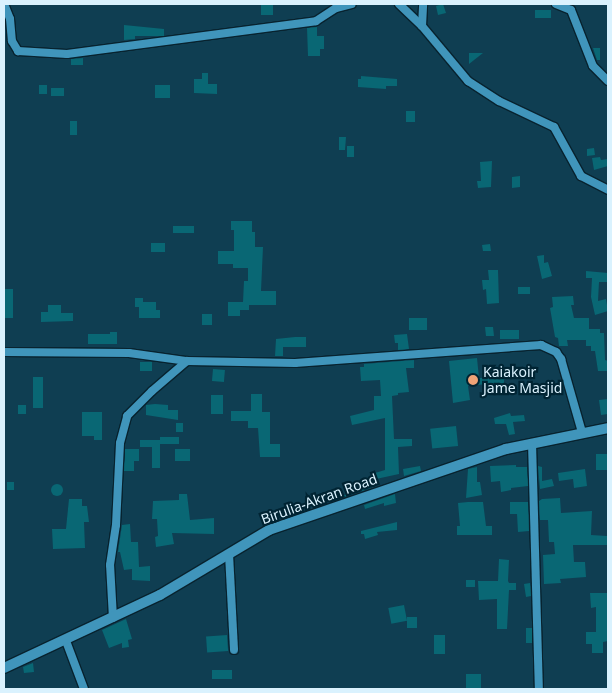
<!DOCTYPE html>
<html>
<head>
<meta charset="utf-8">
<style>
	body { margin:0 }
	#map { position:relative; width:612px; height:693px; overflow:hidden; background:#0f3e52; font-family:"Noto Sans",sans-serif }
	div>[style] { position:absolute }
	[style*='--x'] { left:calc(var(--x)*1px); top:calc(var(--y)*1px); width:calc(var(--w)*1px); rotate:calc(var(--a)*1deg) }
	.building>* { inset:0; background:#096774; transform-origin:0 0 }
	.round { border-radius:50% }
	.roads { filter:drop-shadow(1px 0 #08232f) drop-shadow(-1px 0 #08232f) drop-shadow(0 1px #08232f) drop-shadow(0 -1px #08232f) }
	.minor>* { height:8px; margin:-4px; padding:0 4px; transform-origin:4px; border-radius:4px; background:#4095bb }
	.tertiary>* { height:10px; margin:-5px; padding:0 5px; transform-origin:5px; border-radius:5px; background:#4095bb }
	.dots>* { width:14px; height:14px; translate:-50% -50%; box-sizing:border-box; border:2px solid #002433; border-radius:50% }
	span { translate:-50% -50%; white-space:nowrap; text-align:center; line-height:1.15; -webkit-text-stroke:4.5px #002433; paint-order:stroke }
	.poi-label { font-size:14px; color:#daf2fe }
	.left { translate:0 -50%; text-align:left }
	.street-label { font-size:14px; color:#daf2fe }
	.frame { position:absolute; inset:0; border:5px solid #daf2fe; pointer-events:none }
</style>
</head>
<body>
<div id="map">
	<div class="building">
		<i style="left:261px;top:4px;width:12px;height:11px"></i>
		<i style="clip-path:polygon(443px 4px,446px 13px,438px 15px,436px 6px)"></i>
		<i style="left:535px;top:10px;width:16px;height:8px"></i>
		<i style="clip-path:polygon(124px 25px,164px 29px,164px 36px,135px 36px,135px 39px,124px 40px)"></i>
		<i style="clip-path:polygon(317px 27px,317px 36px,324px 36px,324px 49px,320px 49px,320px 56px,308px 56px,307px 28px)"></i>
		<i style="clip-path:polygon(593px 48px,600px 48px,600px 60px,597px 60px)"></i>
		<i style="clip-path:polygon(469px 53px,483px 53px,469px 64px)"></i>
		<i style="clip-path:polygon(83px 58px,83px 65px,71px 65px,71px 59px)"></i>
		<i style="clip-path:polygon(202px 73px,208px 73px,208px 84px,217px 84px,217px 94px,194px 93px,194px 79px,202px 79px)"></i>
		<i style="clip-path:polygon(361px 76px,397px 79px,397px 86px,386px 86px,386px 89px,358px 87px,358px 79px,361px 79px)"></i>
		<i style="left:39px;top:85px;width:8px;height:9px"></i>
		<i style="left:155px;top:85px;width:15px;height:13px"></i>
		<i style="left:51px;top:88px;width:13px;height:8px"></i>
		<i style="left:406px;top:111px;width:9px;height:11px"></i>
		<i style="left:70px;top:121px;width:7px;height:14px"></i>
		<i style="clip-path:polygon(339px 137px,346px 137px,345px 150px,339px 150px)"></i>
		<i style="left:347px;top:146px;width:7px;height:11px"></i>
		<i style="clip-path:polygon(594px 148px,595px 155px,587px 156px,587px 149px)"></i>
		<i style="clip-path:polygon(600px 157px,601px 160px,608px 159px,608px 166px,594px 170px,592px 158px)"></i>
		<i style="clip-path:polygon(492px 161px,491px 187px,478px 188px,477px 181px,481px 181px,480px 162px)"></i>
		<i style="clip-path:polygon(520px 176px,520px 187px,512px 188px,512px 177px)"></i>
		<i style="clip-path:polygon(231px 221px,252px 221px,252px 232px,255px 232px,255px 247px,263px 247px,261px 291px,276px 291px,276px 305px,249px 305px,249px 310px,240px 310px,240px 316px,228px 316px,228px 302px,243px 302px,244px 281px,248px 281px,248px 268px,233px 268px,233px 264px,218px 264px,218px 251px,234px 251px,234px 230px,231px 230px)"></i>
		<i style="left:173px;top:226px;width:21px;height:7px"></i>
		<i style="left:151px;top:243px;width:14px;height:9px"></i>
		<i style="clip-path:polygon(490px 244px,491px 251px,483px 251px,482px 245px)"></i>
		<i style="clip-path:polygon(544px 255px,544px 263px,548px 262px,552px 276px,542px 279px,537px 256px)"></i>
		<i style="clip-path:polygon(488px 270px,498px 270px,499px 303px,487px 304px,486px 289px,483px 290px,482px 280px,489px 280px)"></i>
		<i style="clip-path:polygon(586px 271px,608px 273px,608px 282px,599px 282px,598px 301px,606px 299px,608px 311px,595px 315px,591px 297px,592px 278px,586px 278px)"></i>
		<i style="left:518px;top:287px;width:12px;height:7px"></i>
		<i style="left:4px;top:289px;width:9px;height:29px"></i>
		<i style="clip-path:polygon(573px 296px,574px 305px,571px 305px,574px 318px,589px 318px,589px 329px,600px 329px,600px 333px,604px 333px,605px 360px,608px 361px,608px 371px,598px 371px,595px 351px,591px 351px,591px 346px,586px 346px,586px 340px,567px 340px,568px 346px,559px 346px,558px 338px,555px 337px,550px 308px,553px 307px,552px 297px)"></i>
		<i style="clip-path:polygon(135px 298px,143px 298px,143px 302px,156px 302px,156px 310px,160px 310px,160px 318px,139px 318px,139px 307px,135px 307px)"></i>
		<i style="clip-path:polygon(48px 305px,61px 305px,61px 313px,73px 313px,73px 321px,41px 322px,41px 312px,48px 312px)"></i>
		<i style="left:202px;top:314px;width:10px;height:11px"></i>
		<i style="left:427px;top:318px;width:12px;height:18px;rotate:90deg"></i>
		<i style="clip-path:polygon(485px 327px,493px 327px,494px 336px,486px 336px)"></i>
		<i style="left:519px;top:330px;width:9px;height:19px;rotate:90deg"></i>
		<i style="clip-path:polygon(110px 332px,117px 332px,117px 344px,88px 344px,88px 334px,110px 334px)"></i>
		<i style="clip-path:polygon(407px 334px,409px 349px,398px 350px,398px 343px,395px 343px,394px 335px)"></i>
		<i style="clip-path:polygon(295px 337px,306px 337px,306px 347px,283px 347px,283px 356px,275px 356px,276px 339px)"></i>
		<i style="clip-path:polygon(477px 358px,479px 378px,504px 377px,504px 387px,495px 388px,495px 392px,487px 392px,487px 384px,468px 386px,470px 400px,453px 403px,449px 361px)"></i>
		<i style="clip-path:polygon(414px 360px,414px 368px,406px 368px,409px 392px,398px 393px,398px 395px,392px 396px,394px 439px,412px 439px,412px 446px,398px 447px,399px 474px,376px 479px,375px 473px,385px 470px,385px 418px,352px 425px,350px 416px,374px 410px,374px 396px,381px 396px,380px 380px,361px 381px,360px 367px,364px 367px,364px 364px)"></i>
		<i style="left:140px;top:362px;width:12px;height:9px"></i>
		<i style="left:213px;top:369px;width:12px;height:12px;rotate:5deg"></i>
		<i style="left:33px;top:377px;width:10px;height:31px"></i>
		<i style="clip-path:polygon(251px 394px,262px 394px,262px 412px,270px 412px,270px 444px,280px 444px,280px 457px,260px 457px,258px 428px,248px 428px,248px 421px,231px 421px,231px 411px,251px 411px)"></i>
		<i style="left:211px;top:395px;width:12px;height:19px"></i>
		<i style="clip-path:polygon(608px 399px,608px 414px,601px 415px,599px 400px)"></i>
		<i style="clip-path:polygon(155px 404px,168px 405px,168px 410px,178px 410px,178px 420px,146px 415px,146px 405px)"></i>
		<i style="left:18px;top:405px;width:8px;height:9px"></i>
		<i style="clip-path:polygon(82px 412px,102px 412px,102px 440px,94px 440px,94px 436px,82px 436px)"></i>
		<i style="clip-path:polygon(510px 413px,511px 416px,524px 415px,525px 421px,513px 422px,515px 434px,509px 435px,506px 424px,495px 424px,494px 418px)"></i>
		<i style="left:176px;top:423px;width:7px;height:9px"></i>
		<i style="left:456px;top:426px;width:20px;height:26px;rotate:84deg"></i>
		<i style="clip-path:polygon(160px 437px,179px 437px,179px 444px,160px 444px,160px 468px,152px 468px,152px 447px,140px 447px,140px 440px,160px 440px)"></i>
		<i style="clip-path:polygon(125px 449px,139px 449px,139px 461px,134px 461px,134px 471px,124px 471px)"></i>
		<i style="left:175px;top:449px;width:15px;height:12px"></i>
		<i style="left:596px;top:454px;width:11px;height:16px"></i>
		<i style="clip-path:polygon(516px 465px,516px 467px,527px 467px,528px 486px,511px 488px,511px 490px,501px 492px,500px 481px,491px 482px,490px 466px)"></i>
		<i style="clip-path:polygon(420px 466px,421px 471px,404px 476px,403px 469px)"></i>
		<i style="clip-path:polygon(538px 466px,542px 467px,542px 481px,552px 479px,554px 486px,540px 489px)"></i>
		<i style="clip-path:polygon(477px 467px,477px 482px,480px 482px,482px 495px,466px 498px,468px 469px)"></i>
		<i style="clip-path:polygon(585px 469px,587px 486px,574px 488px,573px 479px,559px 481px,558px 473px)"></i>
		<i style="left:7px;top:482px;width:7px;height:8px"></i>
		<i class="round" style="left:51px;top:484px;width:12px;height:12px"></i>
		<i style="clip-path:polygon(371px 486px,371px 488px,341px 498px,340px 496px,358px 492px,357px 488px)"></i>
		<i style="clip-path:polygon(179px 494px,187px 494px,190px 520px,214px 518px,214px 534px,172px 533px,174px 544px,156px 547px,155px 537px,158px 536px,157px 519px,152px 519px,153px 501px,179px 500px)"></i>
		<i style="clip-path:polygon(395px 494px,396px 503px,384px 506px,384px 503px,365px 509px,364px 505px)"></i>
		<i style="clip-path:polygon(560px 498px,561px 513px,592px 511px,591px 535px,607px 536px,607px 545px,573px 545px,574px 562px,585px 562px,586px 577px,560px 579px,561px 583px,544px 584px,543px 555px,555px 554px,554px 542px,549px 542px,548px 520px,540px 520px,539px 501px,542px 499px)"></i>
		<i style="clip-path:polygon(69px 499px,82px 499px,82px 506px,87px 506px,89px 522px,84px 522px,85px 548px,53px 549px,52px 529px,66px 529px)"></i>
		<i style="clip-path:polygon(468px 502px,483px 502px,486px 526px,492px 526px,492px 535px,457px 535px,457px 526px,460px 526px,458px 503px)"></i>
		<i style="clip-path:polygon(510px 502px,528px 502px,529px 531px,518px 532px,517px 514px,510px 514px)"></i>
		<i style="clip-path:polygon(397px 522px,397px 530px,377px 532px,378px 535px,365px 539px,364px 534px,361px 534px,361px 531px)"></i>
		<i style="clip-path:polygon(130px 524px,131px 542px,138px 542px,139px 567px,150px 566px,150px 581px,132px 580px,132px 569px,124px 570px,120px 552px,118px 552px,122px 525px)"></i>
		<i style="clip-path:polygon(499px 559px,509px 560px,508px 581px,509px 583px,516px 583px,516px 590px,509px 590px,507px 629px,497px 629px,497px 599px,479px 600px,478px 581px,498px 581px)"></i>
		<i style="left:466px;top:580px;width:9px;height:7px"></i>
		<i style="clip-path:polygon(530px 583px,531px 596px,526px 597px,524px 584px)"></i>
		<i style="clip-path:polygon(590px 593px,608px 593px,608px 641px,603px 642px,603px 653px,592px 653px,592px 644px,586px 644px,586px 632px,596px 632px,596px 607px,591px 608px)"></i>
		<i style="left:404px;top:605px;width:16px;height:16px;rotate:79deg"></i>
		<i style="left:407px;top:617px;width:10px;height:11px"></i>
		<i style="clip-path:polygon(126px 619px,132px 639px,128px 640px,129px 647px,122px 648px,122px 643px,109px 648px,102px 630px)"></i>
		<i style="left:526px;top:628px;width:6px;height:15px"></i>
		<i style="left:227px;top:635px;width:16px;height:21px;rotate:86deg"></i>
		<i style="left:434px;top:635px;width:11px;height:19px"></i>
		<i style="clip-path:polygon(33px 663px,34px 672px,24px 673px,23px 667px)"></i>
		<i style="left:232px;top:670px;width:9px;height:20px;rotate:90deg"></i>
		<i style="left:466px;top:674px;width:15px;height:15px"></i>
	</div>
	<div class="roads">
		<div class="minor">
			<i style="--x:4;--y:4;--w:16;--a:68"></i>
			<i style="--x:10;--y:19;--w:22;--a:85"></i>
			<i style="--x:12;--y:41;--w:12;--a:59"></i>
			<i style="--x:18;--y:51;--w:49;--a:3.5"></i>
			<i style="--x:67;--y:54;--w:251;--a:-7.5"></i>
			<i style="--x:316;--y:21;--w:24;--a:-33"></i>
			<i style="--x:336;--y:8;--w:16;--a:-14"></i>
			<i style="--x:399;--y:4;--w:32;--a:44"></i>
			<i style="--x:422;--y:26;--w:72;--a:50.1"></i>
			<i style="--x:468;--y:81;--w:37;--a:33"></i>
			<i style="--x:499;--y:101;--w:61;--a:25.3"></i>
			<i style="--x:554;--y:127;--w:56;--a:61.1"></i>
			<i style="--x:581;--y:176;--w:30;--a:27"></i>
			<i style="--x:556;--y:4;--w:16;--a:22"></i>
			<i style="--x:571;--y:10;--w:60;--a:68.6"></i>
			<i style="--x:593;--y:66;--w:21;--a:45"></i>
			<i style="--x:422;--y:26;--w:22;--a:-87"></i>
			<i style="--x:4;--y:352;--w:125;--a:0.5"></i>
			<i style="--x:129;--y:353;--w:59;--a:7.9"></i>
			<i style="--x:187;--y:361;--w:108;--a:1.1"></i>
			<i style="--x:295;--y:363;--w:247;--a:-4.2"></i>
			<i style="--x:541;--y:345;--w:17;--a:25"></i>
			<i style="--x:556;--y:352;--w:9;--a:54"></i>
			<i style="--x:561;--y:359;--w:76;--a:74"></i>
			<i style="--x:532;--y:443;--w:246;--a:88.4"></i>
			<i style="--x:229;--y:554;--w:96;--a:87"></i>
			<i style="--x:113;--y:618;--w:53;--a:-93.2"></i>
			<i style="--x:110;--y:565;--w:40;--a:-81.5"></i>
			<i style="--x:116;--y:525;--w:82;--a:-87.2"></i>
			<i style="--x:120;--y:443;--w:28;--a:-75"></i>
			<i style="--x:127;--y:416;--w:35;--a:-45"></i>
			<i style="--x:152;--y:391;--w:46;--a:-40.6"></i>
			<i style="--x:66;--y:641;--w:51;--a:69.4"></i>
		</div>
		<div class="tertiary">
			<i style="--x:4;--y:668;--w:172;--a:-25.1"></i>
			<i style="--x:160;--y:595;--w:127;--a:-30.8"></i>
			<i style="--x:269;--y:530;--w:250;--a:-18.9"></i>
			<i style="--x:506;--y:449;--w:104;--a:-11.6"></i>
		</div>
	</div>
	<div class="dots">
		<i style="left:473px;top:380px;background:#efa377"></i>
	</div>
	<div class="poi-label">
		<span class="left" style="left:483px;top:380px">Kaiakoir<br>Jame Masjid</span>
	</div>
	<div class="street-label">
		<span style="left:319px;top:499px;rotate:-20deg">Birulia-Akran Road</span>
	</div>
	<div class="frame"></div>
</div>
</body>
</html>
